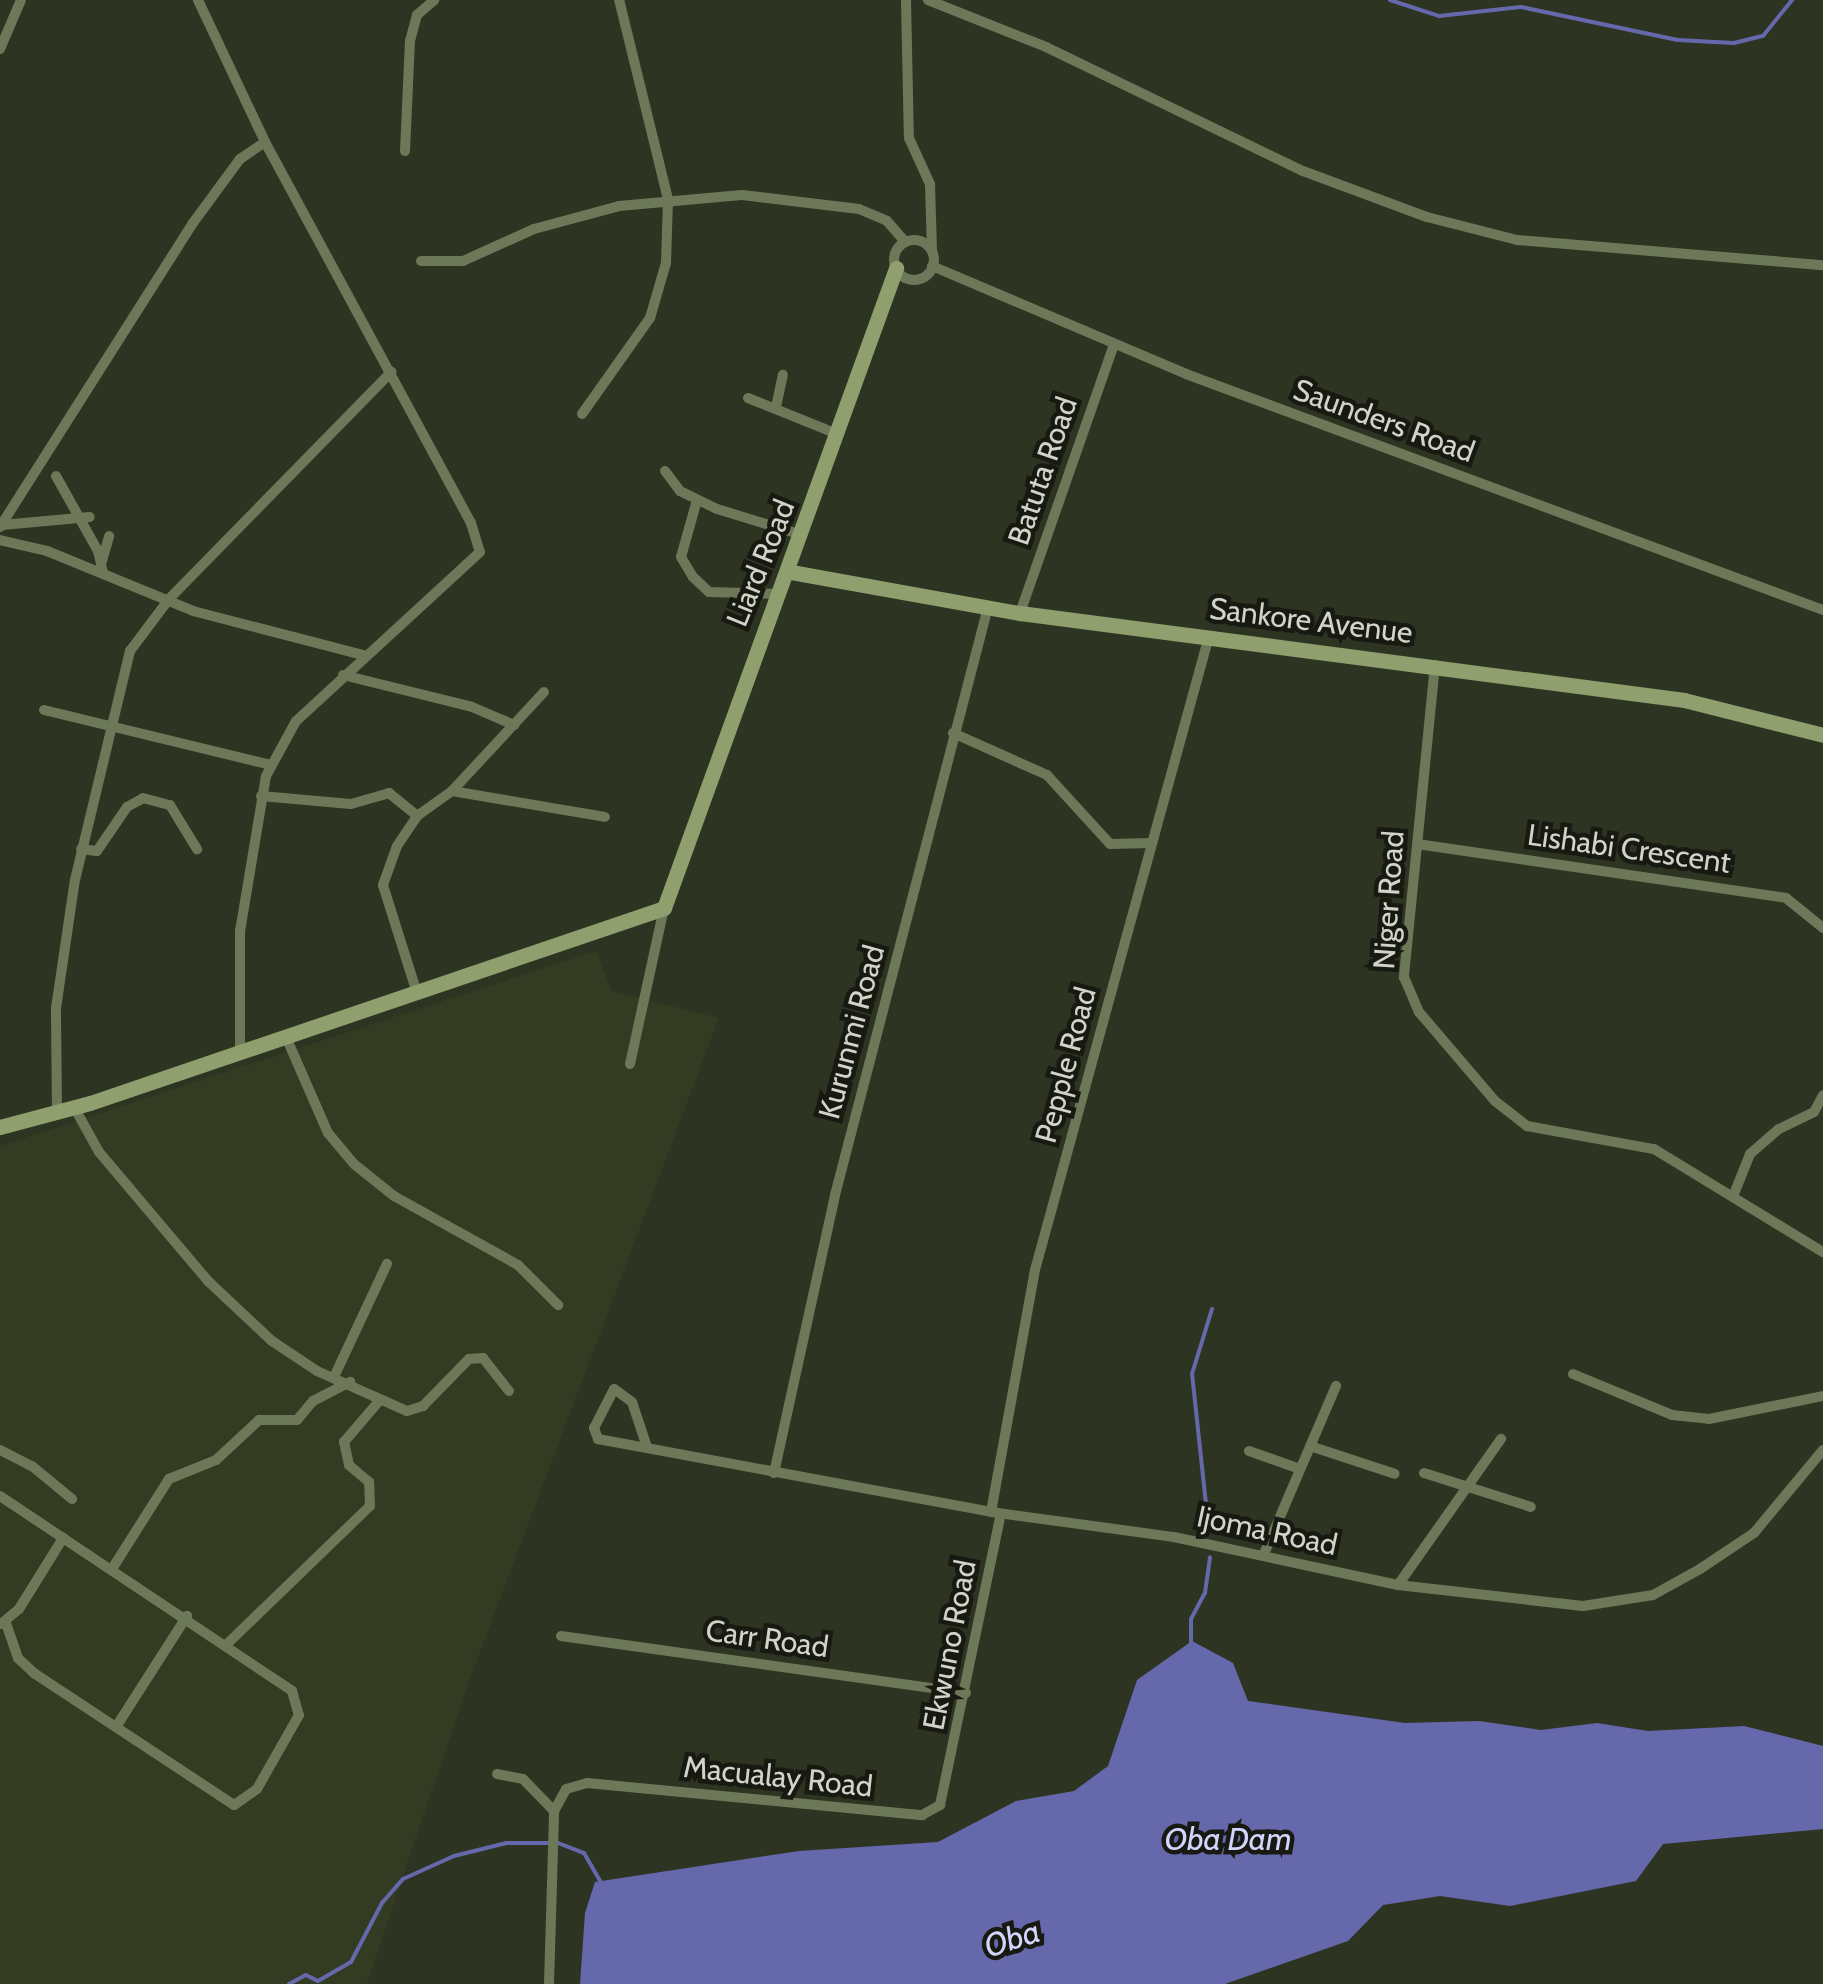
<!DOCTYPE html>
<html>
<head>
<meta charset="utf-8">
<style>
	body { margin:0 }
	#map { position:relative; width:1823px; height:1984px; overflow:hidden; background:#2e3422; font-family:Cabin,sans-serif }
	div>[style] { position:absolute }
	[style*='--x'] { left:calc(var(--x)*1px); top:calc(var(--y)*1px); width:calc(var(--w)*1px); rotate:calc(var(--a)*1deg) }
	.built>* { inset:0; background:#333b22 }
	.water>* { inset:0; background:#6668ac }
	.stream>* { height:4px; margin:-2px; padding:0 2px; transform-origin:2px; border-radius:2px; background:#6668ac }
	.street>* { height:10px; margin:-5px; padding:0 5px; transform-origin:5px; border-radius:5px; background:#6d7859 }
	.street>.ring { margin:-5px; padding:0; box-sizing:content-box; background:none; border:10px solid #6d7859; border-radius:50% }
	.secondary>* { height:15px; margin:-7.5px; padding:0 7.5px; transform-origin:7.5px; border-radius:7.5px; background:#8f9f6e }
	span { translate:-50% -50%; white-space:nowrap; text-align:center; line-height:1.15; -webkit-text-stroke:9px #181a12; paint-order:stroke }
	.street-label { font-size:30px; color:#d0d4c9 }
	.water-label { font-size:32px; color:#d2d6fd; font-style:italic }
</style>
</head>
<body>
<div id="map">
	<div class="built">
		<i style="clip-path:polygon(596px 951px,612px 991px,719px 1018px,464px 1695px,367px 1984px,0 1984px,0 1146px)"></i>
	</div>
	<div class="water">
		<i style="clip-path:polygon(1192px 1641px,1233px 1663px,1248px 1701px,1405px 1723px,1479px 1721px,1541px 1730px,1597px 1723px,1648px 1731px,1744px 1726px,1823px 1746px,1823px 1829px,1663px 1844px,1636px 1881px,1510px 1906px,1440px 1896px,1383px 1905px,1348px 1941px,1225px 1984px,580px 1984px,585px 1913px,595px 1882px,799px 1851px,938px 1842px,1016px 1801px,1074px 1791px,1108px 1766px,1137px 1680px)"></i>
	</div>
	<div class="stream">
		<i style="--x:1390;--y:0;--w:52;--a:18.1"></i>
		<i style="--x:1439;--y:16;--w:82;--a:-6.3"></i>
		<i style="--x:1521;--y:7;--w:160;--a:11.9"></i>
		<i style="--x:1678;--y:40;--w:56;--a:3.1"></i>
		<i style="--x:1734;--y:43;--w:30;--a:-14"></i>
		<i style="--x:1763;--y:36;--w:46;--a:-51.1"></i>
		<i style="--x:1208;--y:1523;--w:150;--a:-96.1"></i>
		<i style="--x:1192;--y:1374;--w:68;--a:-72.9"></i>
		<i style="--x:1191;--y:1646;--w:27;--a:-90"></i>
		<i style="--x:1191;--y:1619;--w:30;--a:-62"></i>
		<i style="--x:1205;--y:1593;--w:36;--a:-82"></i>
		<i style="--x:289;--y:1984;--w:19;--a:-28"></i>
		<i style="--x:306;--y:1975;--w:13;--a:27"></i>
		<i style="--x:318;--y:1981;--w:38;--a:-30"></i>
		<i style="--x:351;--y:1962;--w:67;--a:-62.3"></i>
		<i style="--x:382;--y:1903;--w:32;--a:-49"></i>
		<i style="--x:403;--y:1879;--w:56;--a:-24.3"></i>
		<i style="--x:454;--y:1856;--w:54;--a:-14"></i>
		<i style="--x:506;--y:1843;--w:52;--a:0"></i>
		<i style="--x:558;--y:1843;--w:28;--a:21"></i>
		<i style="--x:584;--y:1853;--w:34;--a:60"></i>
	</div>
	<div class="street">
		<i style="--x:198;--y:0;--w:157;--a:64.7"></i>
		<i style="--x:906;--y:0;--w:138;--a:88.8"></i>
		<i style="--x:909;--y:138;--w:51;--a:65.5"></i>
		<i style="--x:930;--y:184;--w:67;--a:88.3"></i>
		<i style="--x:928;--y:0;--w:127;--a:21.7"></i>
		<i style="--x:1046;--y:47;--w:285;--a:25.8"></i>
		<i style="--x:1303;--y:171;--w:132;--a:20.4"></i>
		<i style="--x:1427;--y:217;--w:93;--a:14.3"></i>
		<i style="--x:1517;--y:240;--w:307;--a:4.7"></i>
		<i style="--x:0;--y:49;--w:53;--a:-66.8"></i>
		<i style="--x:405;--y:151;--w:110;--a:-87.4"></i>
		<i style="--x:410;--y:41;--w:27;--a:-75"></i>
		<i style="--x:417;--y:15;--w:23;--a:-41"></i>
		<i class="ring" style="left:894px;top:240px;width:30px;height:30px"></i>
		<i style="--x:421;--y:261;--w:42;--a:0"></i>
		<i style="--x:463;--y:261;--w:78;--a:-24.3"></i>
		<i style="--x:534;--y:229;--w:88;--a:-15.1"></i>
		<i style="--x:619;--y:206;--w:123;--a:-5.1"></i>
		<i style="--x:742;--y:195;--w:118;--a:6.8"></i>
		<i style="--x:859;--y:209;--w:30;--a:23"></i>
		<i style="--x:887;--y:221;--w:28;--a:49"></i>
		<i style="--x:932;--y:266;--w:276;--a:23"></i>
		<i style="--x:1186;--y:374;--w:679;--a:20.33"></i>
		<i style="--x:748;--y:398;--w:96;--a:22"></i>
		<i style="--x:776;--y:407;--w:33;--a:-78"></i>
		<i style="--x:582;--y:414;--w:118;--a:-54.7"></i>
		<i style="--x:650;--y:318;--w:57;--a:-73.8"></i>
		<i style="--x:666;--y:263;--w:64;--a:-88.2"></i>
		<i style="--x:668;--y:199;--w:205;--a:-103.8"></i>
		<i style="--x:665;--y:471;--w:25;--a:53"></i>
		<i style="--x:680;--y:491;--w:41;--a:25.9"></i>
		<i style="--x:717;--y:509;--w:89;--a:17"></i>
		<i style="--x:56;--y:476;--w:86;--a:60.8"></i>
		<i style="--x:98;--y:551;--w:23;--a:77"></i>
		<i style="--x:697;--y:500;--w:59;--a:105.7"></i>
		<i style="--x:681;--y:557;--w:23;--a:59"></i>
		<i style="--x:693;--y:577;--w:22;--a:43"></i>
		<i style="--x:709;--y:592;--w:71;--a:1.6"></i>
		<i style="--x:2;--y:525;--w:88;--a:-5.2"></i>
		<i style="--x:0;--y:527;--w:360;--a:-57.6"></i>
		<i style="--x:193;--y:223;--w:79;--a:-53.7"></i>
		<i style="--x:240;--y:159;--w:30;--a:-34"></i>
		<i style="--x:265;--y:142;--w:433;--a:61.6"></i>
		<i style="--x:471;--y:523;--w:30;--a:73"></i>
		<i style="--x:480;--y:552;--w:250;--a:137.4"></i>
		<i style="--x:296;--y:721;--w:63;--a:118.6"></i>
		<i style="--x:266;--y:776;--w:157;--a:99.5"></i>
		<i style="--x:240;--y:931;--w:121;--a:90"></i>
		<i style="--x:0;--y:540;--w:48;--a:13.2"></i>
		<i style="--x:47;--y:551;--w:158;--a:22.3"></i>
		<i style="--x:193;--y:611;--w:176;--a:14.5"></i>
		<i style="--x:102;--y:561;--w:26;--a:-74"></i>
		<i style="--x:1020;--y:613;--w:284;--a:-70.7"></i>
		<i style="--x:1435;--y:665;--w:314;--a:95.7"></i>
		<i style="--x:1404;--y:977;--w:38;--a:67"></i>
		<i style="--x:1419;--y:1012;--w:117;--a:49.5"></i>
		<i style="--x:1495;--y:1101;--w:41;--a:38"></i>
		<i style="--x:1527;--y:1126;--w:129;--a:10.3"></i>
		<i style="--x:1654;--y:1149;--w:198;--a:31.4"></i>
		<i style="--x:343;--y:675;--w:133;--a:13.9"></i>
		<i style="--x:472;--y:707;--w:46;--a:23.2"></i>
		<i style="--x:44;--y:710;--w:234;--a:13.6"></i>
		<i style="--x:953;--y:733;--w:103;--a:24.1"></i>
		<i style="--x:1047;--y:775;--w:93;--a:47.6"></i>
		<i style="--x:1110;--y:844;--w:42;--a:-1.4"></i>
		<i style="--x:452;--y:791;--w:155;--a:9.6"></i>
		<i style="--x:261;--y:796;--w:90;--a:5.1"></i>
		<i style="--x:351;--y:804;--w:40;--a:-16"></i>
		<i style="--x:389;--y:793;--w:36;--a:39"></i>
		<i style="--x:1417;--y:844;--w:373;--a:8.3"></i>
		<i style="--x:1786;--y:898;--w:48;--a:39"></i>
		<i style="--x:81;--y:849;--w:16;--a:7"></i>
		<i style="--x:97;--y:851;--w:53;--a:-55.7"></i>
		<i style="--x:127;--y:807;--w:18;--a:-29"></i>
		<i style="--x:143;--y:798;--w:28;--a:15"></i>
		<i style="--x:170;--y:805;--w:52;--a:58.5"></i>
		<i style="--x:417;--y:993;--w:113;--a:-107.5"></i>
		<i style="--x:383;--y:885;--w:41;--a:-70.3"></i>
		<i style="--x:397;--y:846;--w:36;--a:-56"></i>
		<i style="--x:417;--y:816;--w:43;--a:-35.5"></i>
		<i style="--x:452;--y:791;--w:135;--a:-47.1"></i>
		<i style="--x:286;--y:1037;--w:105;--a:66.4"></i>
		<i style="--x:328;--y:1133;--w:40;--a:50"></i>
		<i style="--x:354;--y:1164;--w:51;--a:38.7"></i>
		<i style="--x:394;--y:1196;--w:142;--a:29.1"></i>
		<i style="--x:518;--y:1265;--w:57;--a:45"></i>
		<i style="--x:630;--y:1064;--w:160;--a:-77.7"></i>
		<i style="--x:74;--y:1107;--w:51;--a:60.9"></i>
		<i style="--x:99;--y:1152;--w:169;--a:49.8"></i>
		<i style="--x:208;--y:1281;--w:88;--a:43.2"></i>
		<i style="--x:272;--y:1341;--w:54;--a:33.7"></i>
		<i style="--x:317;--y:1371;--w:98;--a:24"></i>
		<i style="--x:407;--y:1411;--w:17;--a:-17"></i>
		<i style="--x:423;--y:1406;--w:66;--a:-45.6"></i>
		<i style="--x:469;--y:1359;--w:14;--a:-4"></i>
		<i style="--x:483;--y:1358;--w:42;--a:51.8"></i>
		<i style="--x:57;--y:1112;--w:104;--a:-90.6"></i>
		<i style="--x:56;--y:1008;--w:129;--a:-81.6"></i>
		<i style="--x:75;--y:880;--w:236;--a:-76.5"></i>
		<i style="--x:130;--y:651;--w:65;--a:-53.1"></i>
		<i style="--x:169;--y:599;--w:318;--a:-45.6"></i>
		<i style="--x:1734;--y:1194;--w:43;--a:-68.2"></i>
		<i style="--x:1750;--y:1154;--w:38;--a:-41"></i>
		<i style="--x:1779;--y:1129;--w:39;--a:-26"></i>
		<i style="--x:1814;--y:1112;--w:19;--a:-62"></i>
		<i style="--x:1573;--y:1374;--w:107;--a:22.5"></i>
		<i style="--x:1672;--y:1415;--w:37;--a:6"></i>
		<i style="--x:1709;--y:1419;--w:116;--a:-11.4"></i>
		<i style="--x:334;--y:1377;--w:125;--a:-64.9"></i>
		<i style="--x:1310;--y:1446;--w:89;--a:18.2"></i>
		<i style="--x:647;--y:1447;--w:47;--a:-108.4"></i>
		<i style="--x:632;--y:1402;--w:22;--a:-144"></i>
		<i style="--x:614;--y:1389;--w:44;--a:117.1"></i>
		<i style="--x:594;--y:1428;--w:12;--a:70"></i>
		<i style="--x:598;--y:1439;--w:400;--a:10.5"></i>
		<i style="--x:991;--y:1512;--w:185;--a:7.8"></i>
		<i style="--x:1174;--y:1537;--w:229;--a:12.1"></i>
		<i style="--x:1398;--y:1585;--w:186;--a:6.5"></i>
		<i style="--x:1583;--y:1606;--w:71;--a:-8.9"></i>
		<i style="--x:1653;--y:1595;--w:54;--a:-29"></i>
		<i style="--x:1700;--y:1569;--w:65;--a:-33.7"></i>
		<i style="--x:1754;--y:1533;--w:108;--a:-50.3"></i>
		<i style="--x:0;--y:1450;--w:36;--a:27"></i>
		<i style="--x:32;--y:1466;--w:52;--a:39.5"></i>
		<i style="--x:1249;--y:1451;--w:54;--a:19.4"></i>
		<i style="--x:774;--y:1473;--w:285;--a:-77.6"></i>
		<i style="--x:835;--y:1195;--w:608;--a:-75.41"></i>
		<i style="--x:1424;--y:1473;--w:112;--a:17.6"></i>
		<i style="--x:0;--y:1496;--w:351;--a:33.7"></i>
		<i style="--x:292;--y:1691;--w:25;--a:74"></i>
		<i style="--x:299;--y:1715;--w:85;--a:119.6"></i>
		<i style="--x:257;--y:1789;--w:28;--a:145"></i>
		<i style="--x:234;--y:1805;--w:238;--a:-146.6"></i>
		<i style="--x:35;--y:1674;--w:23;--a:-137"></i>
		<i style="--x:18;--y:1658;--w:37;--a:-109"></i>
		<i style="--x:991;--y:1512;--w:246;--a:-79.7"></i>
		<i style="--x:1035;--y:1270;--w:657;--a:-74.65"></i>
		<i style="--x:1264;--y:1554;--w:183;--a:-66.8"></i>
		<i style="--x:112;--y:1569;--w:107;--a:-57.7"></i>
		<i style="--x:169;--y:1479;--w:51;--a:-22"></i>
		<i style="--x:216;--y:1460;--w:59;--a:-42.9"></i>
		<i style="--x:259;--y:1420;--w:38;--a:0"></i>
		<i style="--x:297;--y:1420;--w:25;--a:-50"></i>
		<i style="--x:313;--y:1401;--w:42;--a:-27.2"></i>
		<i style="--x:1398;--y:1585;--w:179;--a:-54.8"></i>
		<i style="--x:1;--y:1624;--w:23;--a:-40"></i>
		<i style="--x:19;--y:1609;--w:84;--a:-58.2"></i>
		<i style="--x:561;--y:1636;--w:409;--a:8"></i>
		<i style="--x:227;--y:1644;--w:199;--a:-44"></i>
		<i style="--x:370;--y:1506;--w:24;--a:-92"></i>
		<i style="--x:369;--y:1482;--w:26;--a:-140"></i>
		<i style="--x:349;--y:1465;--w:24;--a:-102"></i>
		<i style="--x:344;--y:1442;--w:55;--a:-49.4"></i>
		<i style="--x:116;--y:1727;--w:132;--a:-57.4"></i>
		<i style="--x:497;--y:1774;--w:26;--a:11"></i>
		<i style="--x:523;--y:1779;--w:45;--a:45.9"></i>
		<i style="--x:549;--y:1984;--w:173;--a:-88.3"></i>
		<i style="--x:554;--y:1811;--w:25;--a:-61"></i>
		<i style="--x:566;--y:1789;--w:22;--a:-16"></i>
		<i style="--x:587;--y:1783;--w:337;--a:5.5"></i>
		<i style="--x:922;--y:1815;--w:21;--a:-29"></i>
		<i style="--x:940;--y:1805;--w:297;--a:-78.2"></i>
	</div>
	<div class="secondary">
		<i style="--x:791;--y:572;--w:233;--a:10.2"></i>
		<i style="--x:1020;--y:613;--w:670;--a:7.46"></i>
		<i style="--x:1684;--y:700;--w:143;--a:14.1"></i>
		<i style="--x:0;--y:1127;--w:93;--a:-14.9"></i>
		<i style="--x:90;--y:1103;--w:606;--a:-18.76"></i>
		<i style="--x:664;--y:908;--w:681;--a:-70.07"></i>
	</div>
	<div class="street-label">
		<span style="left:1384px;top:421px;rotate:20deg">Saunders Road</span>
		<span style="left:1043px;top:471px;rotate:-71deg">Batuta Road</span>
		<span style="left:761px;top:563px;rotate:-68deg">Liard Road</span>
		<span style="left:1311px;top:621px;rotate:7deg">Sankore Avenue</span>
		<span style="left:1629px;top:849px;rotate:8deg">Lishabi Crescent</span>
		<span style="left:1389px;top:900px;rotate:-86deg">Niger Road</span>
		<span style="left:852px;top:1032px;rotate:-75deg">Kurunmi Road</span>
		<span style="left:1066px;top:1065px;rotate:-75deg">Pepple Road</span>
		<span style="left:1267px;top:1531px;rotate:12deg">Ijoma Road</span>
		<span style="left:767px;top:1639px;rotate:8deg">Carr Road</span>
		<span style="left:950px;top:1645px;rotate:-79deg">Ekwuno Road</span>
		<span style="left:778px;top:1777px;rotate:6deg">Macualay Road</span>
	</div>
	<div class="water-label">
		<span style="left:1228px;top:1839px">Oba Dam</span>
		<span style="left:1012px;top:1939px;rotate:-18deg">Oba</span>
	</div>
</div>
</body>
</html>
